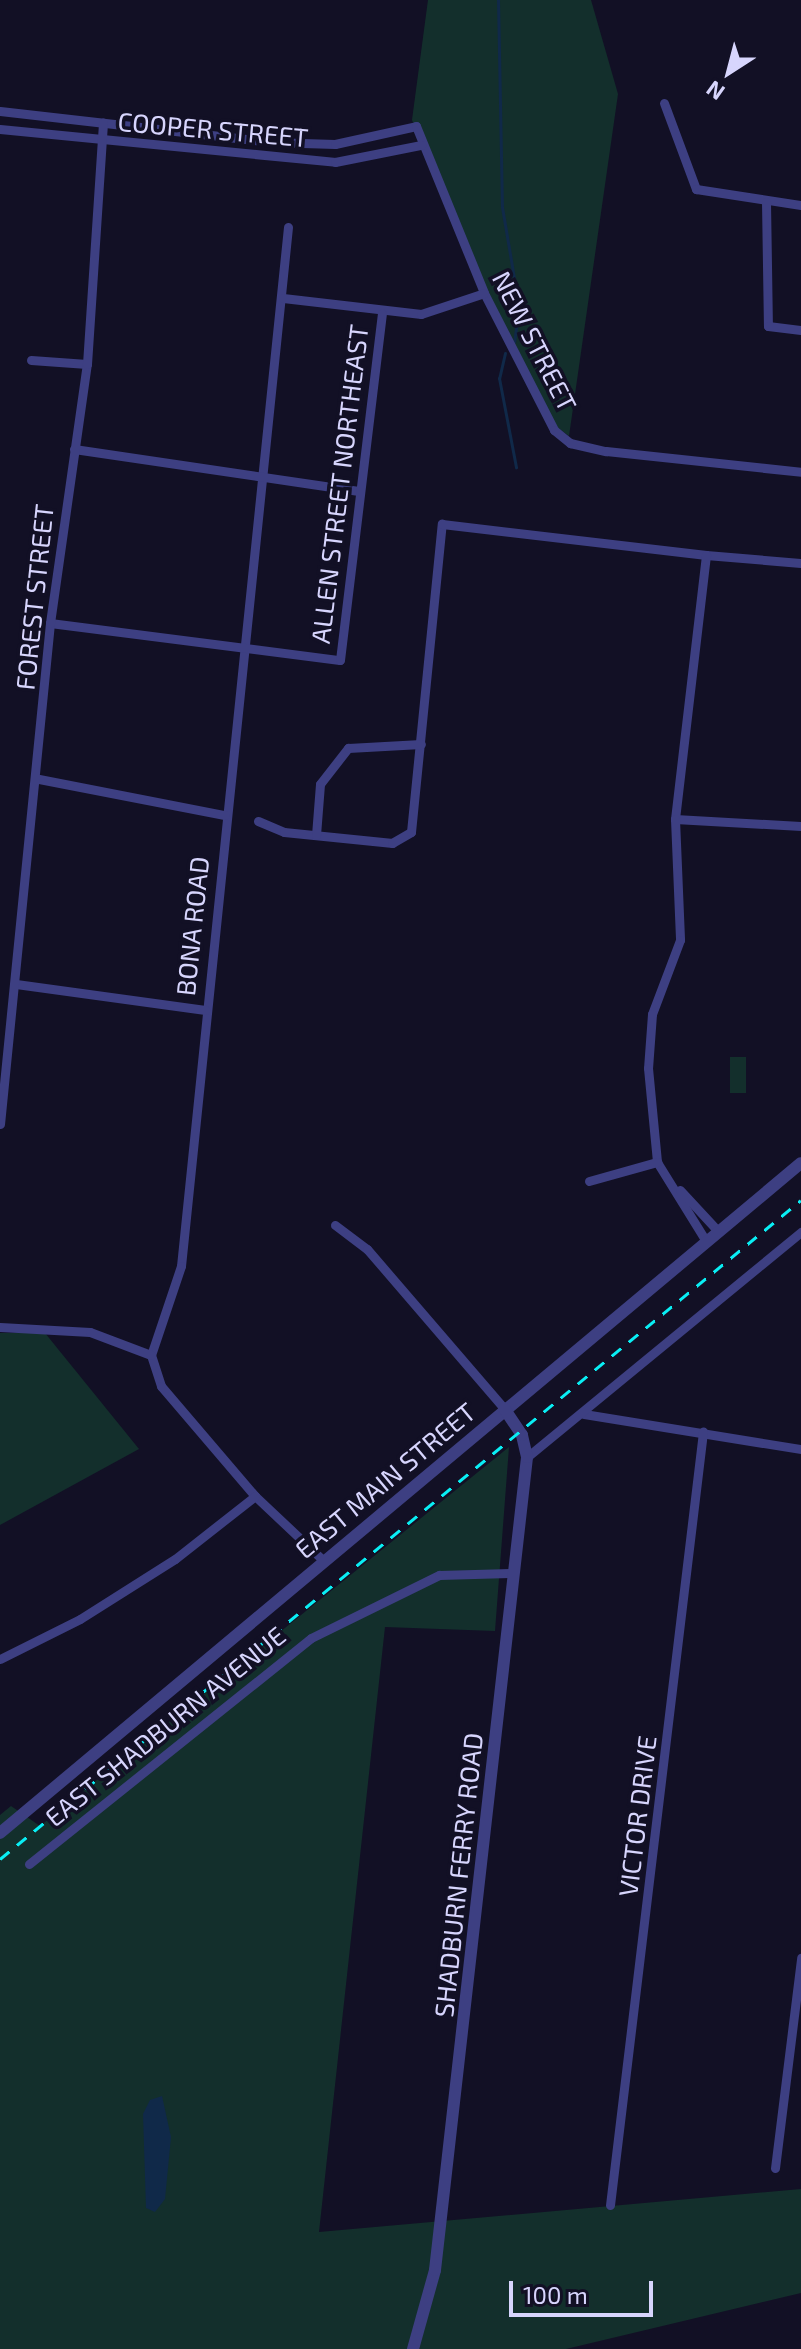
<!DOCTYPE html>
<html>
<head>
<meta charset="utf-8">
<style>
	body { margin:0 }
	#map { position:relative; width:801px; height:2349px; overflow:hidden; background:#121025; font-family:"Exo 2",sans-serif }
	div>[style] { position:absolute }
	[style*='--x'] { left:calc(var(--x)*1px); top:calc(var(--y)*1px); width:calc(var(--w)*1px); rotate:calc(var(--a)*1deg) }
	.green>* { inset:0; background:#132f2c; transform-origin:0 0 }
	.water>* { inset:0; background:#102949 }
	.stream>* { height:3px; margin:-1.5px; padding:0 1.5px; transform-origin:1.5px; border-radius:1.5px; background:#102949 }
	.minor>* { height:9px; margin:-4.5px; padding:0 4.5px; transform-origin:4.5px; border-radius:4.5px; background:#3d3f82 }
	.tertiary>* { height:12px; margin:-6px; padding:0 6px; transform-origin:6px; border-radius:6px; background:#3d3f82 }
	.rail>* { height:3px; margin-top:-1.5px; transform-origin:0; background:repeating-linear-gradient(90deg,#09eff5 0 12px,transparent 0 22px) }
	span { translate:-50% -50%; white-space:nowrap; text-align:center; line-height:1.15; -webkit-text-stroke:7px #121025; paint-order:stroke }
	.street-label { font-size:26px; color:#d7d5fd }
	.north { position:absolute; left:689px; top:32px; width:80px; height:80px; -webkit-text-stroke:6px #121025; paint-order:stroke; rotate:216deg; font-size:22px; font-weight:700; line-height:32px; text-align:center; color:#d7d5fd }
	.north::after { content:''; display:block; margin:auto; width:28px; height:36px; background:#d7d5fd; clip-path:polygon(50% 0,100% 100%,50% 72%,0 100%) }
	.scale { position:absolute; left:509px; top:2281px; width:144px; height:36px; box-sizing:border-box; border:4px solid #d7d5fd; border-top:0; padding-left:10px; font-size:24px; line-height:28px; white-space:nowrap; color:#d7d5fd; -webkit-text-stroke:6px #121025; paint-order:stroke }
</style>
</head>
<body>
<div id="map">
	<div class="green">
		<i style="clip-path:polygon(428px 0,591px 0,618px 94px,569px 436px,547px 420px,480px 289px,412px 120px)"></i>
		<i style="left:746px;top:1057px;width:36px;height:16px;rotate:90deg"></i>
		<i style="clip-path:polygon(0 1333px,45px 1333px,139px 1449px,0 1525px)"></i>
		<i style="clip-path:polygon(509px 1447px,495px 1631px,385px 1627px,319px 2232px,801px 2189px,801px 2293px,566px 2349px,0 2349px,0 1815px,11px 1806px,40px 1826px)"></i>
	</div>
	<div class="water">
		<i style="clip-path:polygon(162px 2096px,171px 2137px,165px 2199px,155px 2212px,146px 2208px,143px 2114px,150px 2100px)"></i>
	</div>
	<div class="stream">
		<i style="--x:498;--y:0;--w:207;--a:88.9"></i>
		<i style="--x:502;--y:207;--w:101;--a:80.4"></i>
		<i style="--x:519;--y:307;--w:35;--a:98"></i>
		<i style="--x:505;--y:353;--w:26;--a:103"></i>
		<i style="--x:499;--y:378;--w:91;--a:79.2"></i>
	</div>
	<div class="minor">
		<i style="--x:664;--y:103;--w:92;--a:69.6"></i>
		<i style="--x:696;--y:189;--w:106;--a:8.7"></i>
		<i style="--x:0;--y:111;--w:272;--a:6.5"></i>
		<i style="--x:270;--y:142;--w:65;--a:1.8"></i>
		<i style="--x:335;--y:144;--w:83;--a:-12.5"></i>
		<i style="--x:416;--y:126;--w:180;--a:67.8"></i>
		<i style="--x:484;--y:293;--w:154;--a:62.9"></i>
		<i style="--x:554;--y:430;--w:21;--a:39"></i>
		<i style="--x:570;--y:443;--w:37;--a:13"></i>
		<i style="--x:606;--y:451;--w:196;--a:6.1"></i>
		<i style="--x:0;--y:129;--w:337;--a:5.6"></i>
		<i style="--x:335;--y:162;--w:88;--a:-11.2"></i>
		<i style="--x:766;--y:202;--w:124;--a:89.1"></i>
		<i style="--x:768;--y:326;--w:33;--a:7"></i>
		<i style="--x:288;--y:227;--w:1044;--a:95.88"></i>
		<i style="--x:181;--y:1266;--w:94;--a:108.6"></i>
		<i style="--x:151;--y:1355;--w:33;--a:72"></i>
		<i style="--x:161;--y:1386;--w:145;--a:49.5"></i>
		<i style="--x:255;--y:1496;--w:95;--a:43.3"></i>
		<i style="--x:283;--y:298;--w:139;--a:6.6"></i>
		<i style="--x:421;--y:314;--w:66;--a:-18.4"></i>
		<i style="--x:31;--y:360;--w:56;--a:4.1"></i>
		<i style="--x:74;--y:449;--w:286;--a:8.4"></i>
		<i style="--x:706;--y:555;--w:95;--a:4.8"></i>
		<i style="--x:50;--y:623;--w:292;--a:7.3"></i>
		<i style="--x:340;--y:660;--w:349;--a:-83.1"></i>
		<i style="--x:39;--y:779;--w:189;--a:11"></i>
		<i style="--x:675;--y:819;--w:126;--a:3.2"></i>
		<i style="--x:258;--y:821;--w:28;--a:23"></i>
		<i style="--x:284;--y:832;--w:109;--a:5.8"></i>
		<i style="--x:392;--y:843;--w:22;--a:-30"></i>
		<i style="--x:411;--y:832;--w:310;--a:-84.3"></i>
		<i style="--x:442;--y:524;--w:266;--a:6.7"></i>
		<i style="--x:706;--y:555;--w:266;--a:96.7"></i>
		<i style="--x:675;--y:819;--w:121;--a:87.6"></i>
		<i style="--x:680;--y:940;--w:79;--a:110.7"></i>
		<i style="--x:652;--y:1014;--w:54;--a:94.2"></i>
		<i style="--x:648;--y:1068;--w:94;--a:84.5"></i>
		<i style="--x:657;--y:1162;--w:93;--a:58.2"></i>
		<i style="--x:316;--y:835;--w:51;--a:-85.5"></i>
		<i style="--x:320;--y:784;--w:46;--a:-52.1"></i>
		<i style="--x:348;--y:748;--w:73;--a:-3.1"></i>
		<i style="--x:16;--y:984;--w:191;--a:7.8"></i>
		<i style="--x:0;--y:1124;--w:503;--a:-84.3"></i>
		<i style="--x:50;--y:623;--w:262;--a:-81.9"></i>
		<i style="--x:87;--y:364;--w:242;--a:-86.2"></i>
		<i style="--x:589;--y:1181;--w:71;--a:-15.6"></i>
		<i style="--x:680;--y:1190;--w:56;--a:47.2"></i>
		<i style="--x:335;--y:1225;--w:40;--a:37"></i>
		<i style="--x:367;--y:1249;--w:210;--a:49.3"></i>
		<i style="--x:0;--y:1327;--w:90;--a:3.2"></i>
		<i style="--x:90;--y:1332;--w:65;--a:20.7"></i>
		<i style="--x:584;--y:1414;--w:220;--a:9.2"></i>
		<i style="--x:527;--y:1457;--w:355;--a:-39.4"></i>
		<i style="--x:0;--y:1659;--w:89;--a:-26.6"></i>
		<i style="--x:80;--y:1619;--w:112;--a:-32.3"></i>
		<i style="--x:175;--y:1559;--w:102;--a:-38.2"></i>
		<i style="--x:29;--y:1864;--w:361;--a:-38.7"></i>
		<i style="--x:311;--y:1638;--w:143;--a:-26.2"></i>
		<i style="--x:439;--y:1575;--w:73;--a:-1.6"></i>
		<i style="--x:775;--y:2168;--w:212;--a:-82.9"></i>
		<i style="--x:610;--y:2205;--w:779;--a:-83.14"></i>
	</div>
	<div class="tertiary">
		<i style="--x:0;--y:1833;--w:1044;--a:-39.91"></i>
		<i style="--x:413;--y:2349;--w:82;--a:-74.4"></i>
		<i style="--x:435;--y:2270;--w:818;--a:-83.54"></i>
		<i style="--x:527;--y:1457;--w:23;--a:-103"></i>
		<i style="--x:522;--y:1435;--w:32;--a:-124"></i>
	</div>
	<div class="rail">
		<i style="--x:0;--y:1859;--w:1037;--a:-39.44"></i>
	</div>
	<div class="street-label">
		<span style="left:213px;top:129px;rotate:5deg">COOPER STREET</span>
		<span style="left:535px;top:341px;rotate:63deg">NEW STREET</span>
		<span style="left:339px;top:484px;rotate:-83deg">ALLEN STREET NORTHEAST</span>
		<span style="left:34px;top:597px;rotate:-84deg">FOREST STREET</span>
		<span style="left:192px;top:926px;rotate:-84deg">BONA ROAD</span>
		<span style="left:385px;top:1480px;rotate:-40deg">EAST MAIN STREET</span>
		<span style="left:165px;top:1726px;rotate:-39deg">EAST SHADBURN AVENUE</span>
		<span style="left:637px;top:1816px;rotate:-83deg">VICTOR DRIVE</span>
		<span style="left:458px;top:1875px;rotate:-84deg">SHADBURN FERRY ROAD</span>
	</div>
	<div class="north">N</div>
	<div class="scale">100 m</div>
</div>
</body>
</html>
